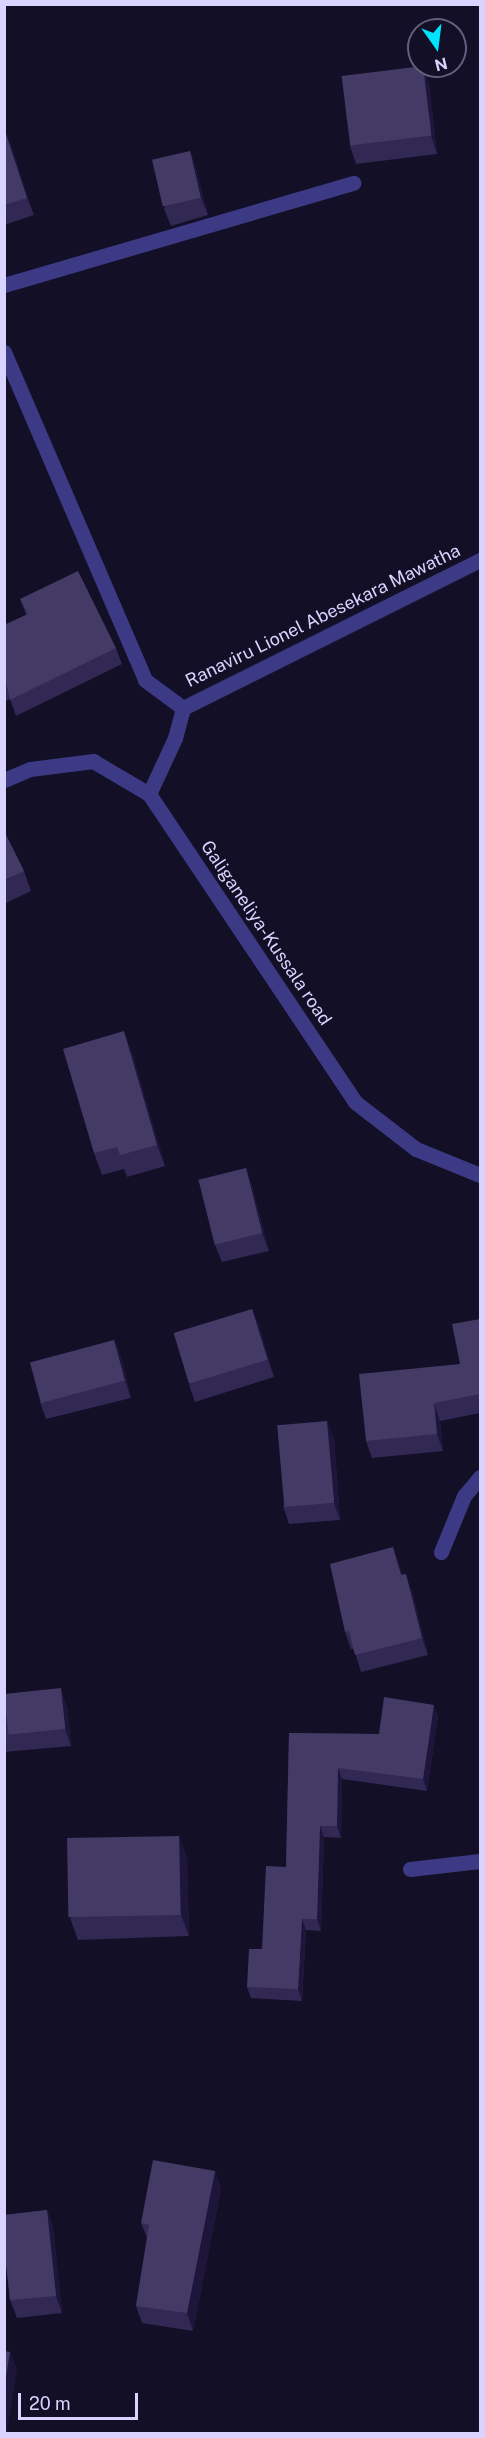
<!DOCTYPE html>
<html>
<head>
<meta charset="utf-8">
<style>
	body { margin:0 }
	#map { position:relative; width:485px; height:2438px; overflow:hidden; background:#130f26; font-family:"Public Sans",sans-serif }
	div>[style] { position:absolute }
	[style*='--x'] { left:calc(var(--x)*1px); top:calc(var(--y)*1px); width:calc(var(--w)*1px); rotate:calc(var(--a)*1deg) }
	.minor>* { height:15px; margin:-7.5px; padding:0 7.5px; transform-origin:7.5px; border-radius:7.5px; background:#3d3a85 }
	.wall>* { inset:0; background:#312854 }
	.shaded-wall>* { inset:0; background:#1d163a }
	.building>* { inset:0; background:#433a66; transform-origin:0 0 }
	span { translate:-50% -50%; white-space:nowrap; text-align:center; line-height:1.15; -webkit-text-stroke:6px #130f26; paint-order:stroke }
	.street-label { font-size:18px; color:#d9d4ff }
	.frame { position:absolute; inset:0; border:6px solid #d9d4ff; pointer-events:none }
	.north { position:absolute; left:407px; top:18px; width:60px; height:60px; box-sizing:border-box; background:#130f26; border:2px solid #625e7d; border-radius:50%; rotate:166deg; font-size:16px; font-weight:700; line-height:24px; text-align:center; color:#d9d4ff }
	.north::after { content:''; display:block; margin:auto; width:21px; height:27px; background:#00e5ff; clip-path:polygon(50% 0,100% 100%,50% 72%,0 100%) }
	.scale { position:absolute; left:18px; top:2393px; width:120px; height:27px; box-sizing:border-box; border:3px solid #d9d4ff; border-top:0; padding-left:8px; font-size:18px; line-height:21px; white-space:nowrap; color:#d9d4ff; -webkit-text-stroke:4px #130f26; paint-order:stroke }
</style>
</head>
<body>
<div id="map">
	<div class="minor">
		<i style="--x:4;--y:285;--w:364;--a:-16.3"></i>
		<i style="--x:4;--y:352;--w:357;--a:66.7"></i>
		<i style="--x:145;--y:680;--w:47;--a:36.4"></i>
		<i style="--x:183;--y:708;--w:332;--a:-26.5"></i>
		<i style="--x:4;--y:780;--w:28;--a:-23"></i>
		<i style="--x:30;--y:769;--w:64;--a:-7.2"></i>
		<i style="--x:93;--y:761;--w:65;--a:30.5"></i>
		<i style="--x:149;--y:794;--w:371;--a:56.2"></i>
		<i style="--x:355;--y:1102;--w:77;--a:37.6"></i>
		<i style="--x:416;--y:1149;--w:69;--a:22.1"></i>
		<i style="--x:149;--y:794;--w:62;--a:-65.1"></i>
		<i style="--x:175;--y:738;--w:31;--a:-75"></i>
		<i style="--x:441;--y:1552;--w:61;--a:-67.7"></i>
		<i style="--x:464;--y:1496;--w:25;--a:-50"></i>
		<i style="--x:410;--y:1869;--w:70;--a:-6.5"></i>
	</div>
	<div class="wall">
		<i style="clip-path:polygon(423px 66px,429px 84px,437px 154px,356px 164px,350px 146px)"></i>
		<i style="clip-path:polygon(4px 128px,34px 215px,4px 225px)"></i>
		<i style="clip-path:polygon(190px 151px,196px 169px,208px 215px,171px 226px,164px 209px)"></i>
		<i style="clip-path:polygon(20px 599px,116px 648px,122px 664px,16px 716px,10px 699px,4px 702px,4px 625px,26px 615px)"></i>
		<i style="clip-path:polygon(4px 831px,24px 871px,31px 891px,4px 904px)"></i>
		<i style="clip-path:polygon(132px 1052px,165px 1166px,127px 1177px,124px 1169px,102px 1175px,94px 1153px)"></i>
		<i style="clip-path:polygon(246px 1168px,252px 1186px,269px 1251px,222px 1262px,215px 1245px)"></i>
		<i style="clip-path:polygon(252px 1309px,259px 1326px,274px 1377px,195px 1402px,189px 1385px)"></i>
		<i style="clip-path:polygon(480px 1319px,480px 1413px,440px 1421px,443px 1451px,372px 1458px,366px 1441px,460px 1364px)"></i>
		<i style="clip-path:polygon(114px 1340px,121px 1357px,131px 1398px,46px 1419px,40px 1402px)"></i>
		<i style="clip-path:polygon(334px 1438px,340px 1520px,289px 1524px,283px 1506px)"></i>
		<i style="clip-path:polygon(400px 1565px,402px 1575px,412px 1591px,428px 1655px,361px 1672px,354px 1649px,351px 1649px,345px 1632px)"></i>
		<i style="clip-path:polygon(4px 1694px,67px 1706px,71px 1746px,4px 1752px)"></i>
		<i style="clip-path:polygon(438px 1716px,427px 1791px,342px 1779px,341px 1838px,324px 1837px,321px 1931px,306px 1930px,302px 2001px,251px 1998px,247px 1987px,262px 1949px,286px 1867px,289px 1733px,379px 1734px)"></i>
		<i style="clip-path:polygon(179px 1836px,187px 1858px,189px 1936px,78px 1940px,70px 1918px)"></i>
		<i style="clip-path:polygon(215px 2171px,221px 2189px,193px 2331px,142px 2323px,136px 2306px,147px 2238px,141px 2223px)"></i>
		<i style="clip-path:polygon(47px 2210px,53px 2227px,62px 2313px,17px 2318px,10px 2300px,7px 2265px,4px 2266px,4px 2215px)"></i>
	</div>
	<div class="shaded-wall">
		<i style="clip-path:polygon(423px 66px,429px 84px,437px 154px,431px 136px)"></i>
		<i style="clip-path:polygon(4px 128px,11px 144px,34px 215px,27px 198px)"></i>
		<i style="clip-path:polygon(190px 151px,196px 169px,208px 215px,201px 198px)"></i>
		<i style="clip-path:polygon(124px 1031px,132px 1052px,165px 1166px,157px 1145px)"></i>
		<i style="clip-path:polygon(246px 1168px,252px 1186px,269px 1251px,262px 1233px)"></i>
		<i style="clip-path:polygon(252px 1309px,259px 1326px,274px 1377px,268px 1360px)"></i>
		<i style="clip-path:polygon(114px 1340px,121px 1357px,131px 1398px,125px 1381px)"></i>
		<i style="clip-path:polygon(434px 1403px,440px 1421px,443px 1451px,437px 1434px)"></i>
		<i style="clip-path:polygon(327px 1421px,334px 1438px,340px 1520px,334px 1503px)"></i>
		<i style="clip-path:polygon(393px 1547px,400px 1565px,407px 1592px,401px 1575px)"></i>
		<i style="clip-path:polygon(406px 1574px,412px 1591px,428px 1655px,422px 1638px)"></i>
		<i style="clip-path:polygon(61px 1688px,67px 1706px,71px 1746px,65px 1729px)"></i>
		<i style="clip-path:polygon(434px 1705px,438px 1716px,427px 1791px,423px 1779px)"></i>
		<i style="clip-path:polygon(338px 1768px,342px 1779px,341px 1838px,337px 1826px)"></i>
		<i style="clip-path:polygon(320px 1826px,324px 1837px,321px 1931px,317px 1919px)"></i>
		<i style="clip-path:polygon(179px 1836px,187px 1858px,189px 1936px,181px 1915px)"></i>
		<i style="clip-path:polygon(302px 1919px,306px 1930px,302px 2001px,298px 1989px)"></i>
		<i style="clip-path:polygon(215px 2171px,221px 2189px,193px 2331px,187px 2313px)"></i>
		<i style="clip-path:polygon(47px 2210px,53px 2227px,62px 2313px,56px 2296px)"></i>
		<i style="clip-path:polygon(10px 2352px,17px 2369px,7px 2433px,4px 2433px,4px 2390px)"></i>
	</div>
	<div class="building">
		<i style="left:423px;top:66px;width:70px;height:82px;rotate:83deg"></i>
		<i style="clip-path:polygon(4px 128px,27px 198px,4px 205px)"></i>
		<i style="left:190px;top:151px;width:48px;height:39px;rotate:77deg"></i>
		<i style="clip-path:polygon(78px 571px,116px 648px,10px 700px,6px 682px,4px 683px,4px 625px,28px 614px,20px 599px)"></i>
		<i style="clip-path:polygon(4px 831px,24px 871px,4px 880px)"></i>
		<i style="clip-path:polygon(124px 1031px,157px 1145px,120px 1155px,117px 1147px,94px 1153px,63px 1049px)"></i>
		<i style="left:246px;top:1168px;width:67px;height:49px;rotate:76deg"></i>
		<i style="left:252px;top:1309px;width:53px;height:82px;rotate:73deg"></i>
		<i style="clip-path:polygon(480px 1319px,480px 1394px,434px 1403px,437px 1434px,366px 1441px,359px 1374px,460px 1364px,452px 1324px)"></i>
		<i style="left:114px;top:1340px;width:42px;height:87px;rotate:75deg"></i>
		<i style="left:327px;top:1421px;width:82px;height:50px;rotate:85deg"></i>
		<i style="clip-path:polygon(393px 1547px,401px 1575px,406px 1574px,422px 1638px,355px 1655px,349px 1631px,345px 1632px,330px 1564px)"></i>
		<i style="left:61px;top:1688px;width:41px;height:57px;rotate:84deg"></i>
		<i style="clip-path:polygon(384px 1697px,434px 1705px,423px 1779px,338px 1768px,337px 1826px,320px 1826px,317px 1919px,302px 1919px,298px 1989px,247px 1987px,249px 1949px,262px 1949px,266px 1866px,286px 1867px,289px 1733px,379px 1734px)"></i>
		<i style="left:179px;top:1836px;width:79px;height:112px;rotate:89deg"></i>
		<i style="clip-path:polygon(153px 2160px,215px 2171px,187px 2313px,136px 2306px,149px 2225px,141px 2223px)"></i>
		<i style="clip-path:polygon(47px 2210px,56px 2296px,10px 2300px,4px 2247px,4px 2215px)"></i>
		<i style="clip-path:polygon(4px 2351px,10px 2352px,4px 2390px)"></i>
	</div>
	<div class="street-label">
		<span style="left:323px;top:616px;rotate:-26deg">Ranaviru Lionel Abesekara Mawatha</span>
		<span style="left:266px;top:933px;rotate:56deg">Galiganeliya-Kussala road</span>
	</div>
	<div class="frame"></div>
	<div class="north">N</div>
	<div class="scale">20 m</div>
</div>
</body>
</html>
